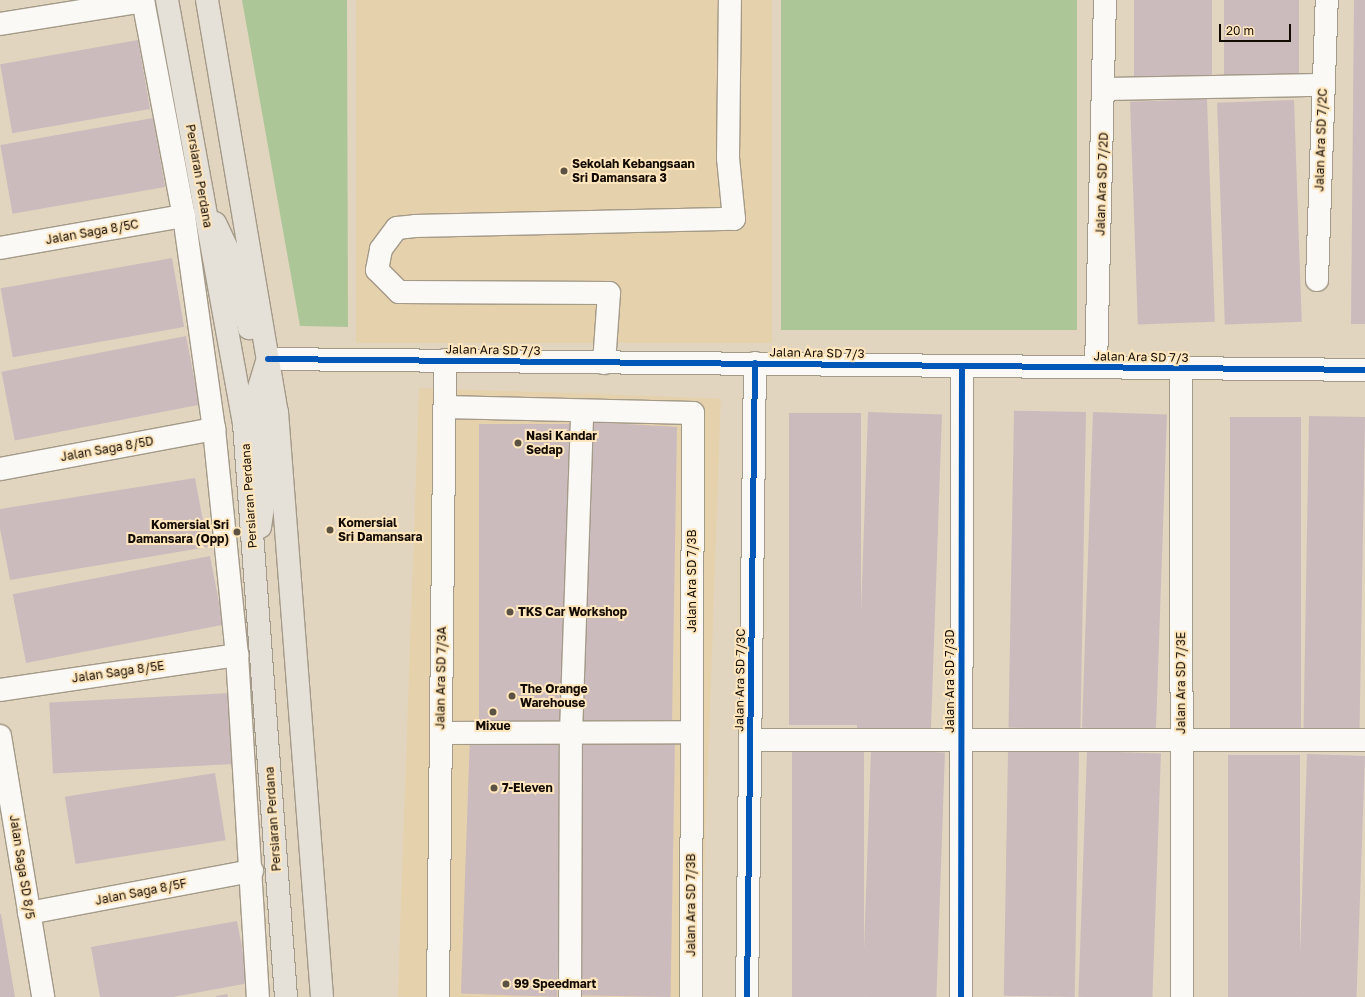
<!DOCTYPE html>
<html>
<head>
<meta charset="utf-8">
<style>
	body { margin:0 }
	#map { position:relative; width:1365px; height:997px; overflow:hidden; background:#e2d5bf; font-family:"Golos Text",sans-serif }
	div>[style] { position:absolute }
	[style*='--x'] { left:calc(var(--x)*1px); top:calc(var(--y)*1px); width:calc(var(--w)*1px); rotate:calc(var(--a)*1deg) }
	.built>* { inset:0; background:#e6d1ad; transform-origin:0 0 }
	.forest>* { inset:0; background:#adc698; transform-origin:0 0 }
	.building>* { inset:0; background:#cbbbbd; transform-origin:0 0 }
	.roads { filter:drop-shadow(1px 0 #a49a89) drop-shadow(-1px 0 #a49a89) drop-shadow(0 1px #a49a89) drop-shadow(0 -1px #a49a89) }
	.minor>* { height:22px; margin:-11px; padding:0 11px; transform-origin:11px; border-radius:11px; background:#fbf9f5 }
	.major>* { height:22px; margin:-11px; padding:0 11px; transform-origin:11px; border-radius:11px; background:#e6e1d8 }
	.cycleway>* { height:6px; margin:-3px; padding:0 3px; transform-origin:3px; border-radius:3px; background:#0057b8 }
	.dots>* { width:11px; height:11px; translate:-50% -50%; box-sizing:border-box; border:2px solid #ffe6bd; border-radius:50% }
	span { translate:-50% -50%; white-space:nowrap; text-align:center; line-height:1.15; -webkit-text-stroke:4px #ffe6bd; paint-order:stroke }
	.street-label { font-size:12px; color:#130b01 }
	.poi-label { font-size:12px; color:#130b01; font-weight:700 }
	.left { translate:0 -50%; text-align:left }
	.right { translate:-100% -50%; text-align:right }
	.scale { position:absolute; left:1219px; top:24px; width:72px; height:18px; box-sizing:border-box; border:2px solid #130b01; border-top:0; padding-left:5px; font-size:12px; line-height:14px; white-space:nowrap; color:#130b01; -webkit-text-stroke:3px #ffe6bd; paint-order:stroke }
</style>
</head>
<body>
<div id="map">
	<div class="built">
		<i style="left:356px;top:0;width:416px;height:343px"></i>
		<i style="left:419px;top:388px;width:302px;height:609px;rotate:2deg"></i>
	</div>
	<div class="forest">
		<i style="clip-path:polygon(242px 0,347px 0,348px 327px,300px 326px)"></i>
		<i style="left:781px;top:0;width:296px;height:330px"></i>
	</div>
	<div class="building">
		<i style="left:1134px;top:0;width:78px;height:78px"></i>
		<i style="left:1224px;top:0;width:75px;height:79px"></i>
		<i style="clip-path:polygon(1354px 0,1365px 0,1365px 324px,1351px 324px)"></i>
		<i style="left:138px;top:40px;width:70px;height:140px;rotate:80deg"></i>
		<i style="left:1207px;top:99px;width:223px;height:77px;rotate:88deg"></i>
		<i style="left:1294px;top:100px;width:222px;height:77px;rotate:88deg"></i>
		<i style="left:153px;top:118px;width:70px;height:155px;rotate:80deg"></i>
		<i style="left:172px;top:258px;width:70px;height:174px;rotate:80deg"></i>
		<i style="left:186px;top:336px;width:70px;height:188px;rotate:79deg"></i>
		<i style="left:868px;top:412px;width:74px;height:317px;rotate:2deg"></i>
		<i style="left:1086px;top:412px;width:317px;height:72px;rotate:91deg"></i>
		<i style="left:1093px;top:412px;width:74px;height:316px;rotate:2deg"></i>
		<i style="left:789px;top:413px;width:72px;height:312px"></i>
		<i style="left:1309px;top:416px;width:56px;height:316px;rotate:1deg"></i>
		<i style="left:1230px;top:417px;width:71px;height:312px"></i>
		<i style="clip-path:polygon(592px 422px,677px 427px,672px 724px,576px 730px)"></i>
		<i style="left:479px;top:424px;width:93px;height:304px"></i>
		<i style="clip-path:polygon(195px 478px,208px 547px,10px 580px,0 529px,0 509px)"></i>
		<i style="left:210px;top:556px;width:70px;height:201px;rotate:79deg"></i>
		<i style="left:230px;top:693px;width:71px;height:181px;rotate:87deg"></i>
		<i style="left:566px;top:736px;width:261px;height:96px;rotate:92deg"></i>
		<i style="left:675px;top:741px;width:256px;height:93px;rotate:91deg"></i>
		<i style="left:871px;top:750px;width:74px;height:247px;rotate:2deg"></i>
		<i style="left:792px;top:751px;width:72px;height:246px"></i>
		<i style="left:1087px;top:751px;width:74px;height:246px;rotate:2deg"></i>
		<i style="left:1079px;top:752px;width:245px;height:71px;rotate:91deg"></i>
		<i style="left:1307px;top:754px;width:58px;height:243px;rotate:2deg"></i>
		<i style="left:1228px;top:755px;width:72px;height:242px"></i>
		<i style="left:215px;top:773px;width:68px;height:152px;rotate:81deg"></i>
		<i style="clip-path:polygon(0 914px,1px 914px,15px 997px,0 997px)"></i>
		<i style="clip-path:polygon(237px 921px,249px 983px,173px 997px,100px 997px,91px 947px)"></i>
		<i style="clip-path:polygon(227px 994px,228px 997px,216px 997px,216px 996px)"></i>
	</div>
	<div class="roads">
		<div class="minor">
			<i style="--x:143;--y:0;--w:220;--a:79.3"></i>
			<i style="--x:184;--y:216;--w:215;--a:82"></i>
			<i style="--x:214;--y:429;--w:227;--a:84.2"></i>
			<i style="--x:237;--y:655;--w:343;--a:86.5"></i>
			<i style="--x:0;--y:24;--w:145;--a:-9.1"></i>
			<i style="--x:1105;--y:89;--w:217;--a:-1.1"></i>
			<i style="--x:0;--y:248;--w:187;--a:-9.9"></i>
			<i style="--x:1317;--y:280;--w:280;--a:-88"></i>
			<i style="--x:268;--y:359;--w:1097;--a:0.57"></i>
			<i style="--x:604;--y:363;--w:70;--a:-85.9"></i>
			<i style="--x:609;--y:293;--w:210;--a:-179.7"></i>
			<i style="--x:399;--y:292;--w:31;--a:-135"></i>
			<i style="--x:377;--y:270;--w:21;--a:-79"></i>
			<i style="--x:381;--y:249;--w:26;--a:-53"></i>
			<i style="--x:397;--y:228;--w:18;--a:-6"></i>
			<i style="--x:415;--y:226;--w:319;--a:-1.3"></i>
			<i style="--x:734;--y:219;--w:61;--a:-95.6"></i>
			<i style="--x:728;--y:158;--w:158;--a:-89.3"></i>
			<i style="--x:1096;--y:367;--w:367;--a:-88.6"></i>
			<i style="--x:1181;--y:368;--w:629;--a:89.91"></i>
			<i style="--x:445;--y:407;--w:248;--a:1.4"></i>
			<i style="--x:693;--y:413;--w:584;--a:90.2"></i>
			<i style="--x:0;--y:469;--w:218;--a:-10.6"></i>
			<i style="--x:0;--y:690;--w:240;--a:-8.4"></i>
			<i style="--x:441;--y:733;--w:250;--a:-0.2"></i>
			<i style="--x:0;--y:736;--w:265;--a:80.6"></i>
			<i style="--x:750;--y:740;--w:615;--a:0"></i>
			<i style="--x:29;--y:913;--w:227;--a:-10.7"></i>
			<i style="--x:438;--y:997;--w:637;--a:-89.37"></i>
			<i style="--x:570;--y:997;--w:264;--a:-89.8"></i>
			<i style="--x:571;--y:733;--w:322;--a:-88"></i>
			<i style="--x:747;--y:997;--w:634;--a:-89.28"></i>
			<i style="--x:961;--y:997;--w:631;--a:-89.91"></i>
		</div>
		<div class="major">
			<i style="--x:167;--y:0;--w:431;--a:79.7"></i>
			<i style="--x:244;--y:424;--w:575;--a:85.81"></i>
			<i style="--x:207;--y:0;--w:418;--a:80.4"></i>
			<i style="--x:277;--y:412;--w:587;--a:85.6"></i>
			<i style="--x:215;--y:223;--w:44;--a:64.6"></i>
			<i style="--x:234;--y:263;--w:67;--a:77"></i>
			<i style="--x:260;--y:527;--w:40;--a:-81.5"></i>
			<i style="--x:266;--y:487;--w:96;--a:-94.8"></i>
			<i style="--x:258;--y:391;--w:30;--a:-73"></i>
		</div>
	</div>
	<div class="cycleway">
		<i style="--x:268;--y:359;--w:1097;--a:0.57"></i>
		<i style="--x:747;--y:997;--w:634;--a:-89.28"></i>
		<i style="--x:961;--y:997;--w:631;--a:-89.91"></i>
	</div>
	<div class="dots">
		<i style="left:564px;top:171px;background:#5b5244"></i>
		<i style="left:518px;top:443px;background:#5b5244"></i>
		<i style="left:330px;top:530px;background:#5b5244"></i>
		<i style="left:237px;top:532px;background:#5b5244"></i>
		<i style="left:510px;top:612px;background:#5b5244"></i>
		<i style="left:512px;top:696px;background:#5b5244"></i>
		<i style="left:493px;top:712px;background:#5b5244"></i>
		<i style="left:494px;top:788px;background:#5b5244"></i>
		<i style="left:506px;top:984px;background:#5b5244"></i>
	</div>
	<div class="street-label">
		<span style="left:1321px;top:140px;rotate:-88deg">Jalan Ara SD 7/2C</span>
		<span style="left:199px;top:176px;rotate:80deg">Persiaran Perdana</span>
		<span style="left:1102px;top:184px;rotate:-88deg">Jalan Ara SD 7/2D</span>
		<span style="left:92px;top:232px;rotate:-10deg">Jalan Saga 8/5C</span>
		<span style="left:493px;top:350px;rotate:1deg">Jalan Ara SD 7/3</span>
		<span style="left:817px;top:353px;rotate:1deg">Jalan Ara SD 7/3</span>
		<span style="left:1141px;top:357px;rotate:1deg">Jalan Ara SD 7/3</span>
		<span style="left:107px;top:449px;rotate:-10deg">Jalan Saga 8/5D</span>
		<span style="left:249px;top:496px;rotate:-94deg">Persiaran Perdana</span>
		<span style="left:692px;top:581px;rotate:-90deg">Jalan Ara SD 7/3B</span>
		<span style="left:118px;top:672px;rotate:-8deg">Jalan Saga 8/5E</span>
		<span style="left:441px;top:678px;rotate:-89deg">Jalan Ara SD 7/3A</span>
		<span style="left:740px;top:680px;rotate:-89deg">Jalan Ara SD 7/3C</span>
		<span style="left:950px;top:681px;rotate:-90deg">Jalan Ara SD 7/3D</span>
		<span style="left:1181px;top:683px;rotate:-90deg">Jalan Ara SD 7/3E</span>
		<span style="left:273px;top:819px;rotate:-94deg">Persiaran Perdana</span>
		<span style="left:22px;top:867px;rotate:81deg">Jalan Saga SD 8/5</span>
		<span style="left:141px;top:892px;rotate:-11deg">Jalan Saga 8/5F</span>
		<span style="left:691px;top:905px;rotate:-90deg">Jalan Ara SD 7/3B</span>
	</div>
	<div class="poi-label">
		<span class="left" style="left:572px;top:171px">Sekolah Kebangsaan<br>Sri Damansara 3</span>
		<span class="left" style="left:526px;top:443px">Nasi Kandar<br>Sedap</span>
		<span class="left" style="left:338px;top:530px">Komersial<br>Sri Damansara</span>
		<span class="right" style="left:229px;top:532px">Komersial Sri<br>Damansara (Opp)</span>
		<span class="left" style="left:518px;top:612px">TKS Car Workshop</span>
		<span class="left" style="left:520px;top:696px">The Orange<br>Warehouse</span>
		<span style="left:493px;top:726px">Mixue</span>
		<span class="left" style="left:502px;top:788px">7-Eleven</span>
		<span class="left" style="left:514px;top:984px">99 Speedmart</span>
	</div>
	<div class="scale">20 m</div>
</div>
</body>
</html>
